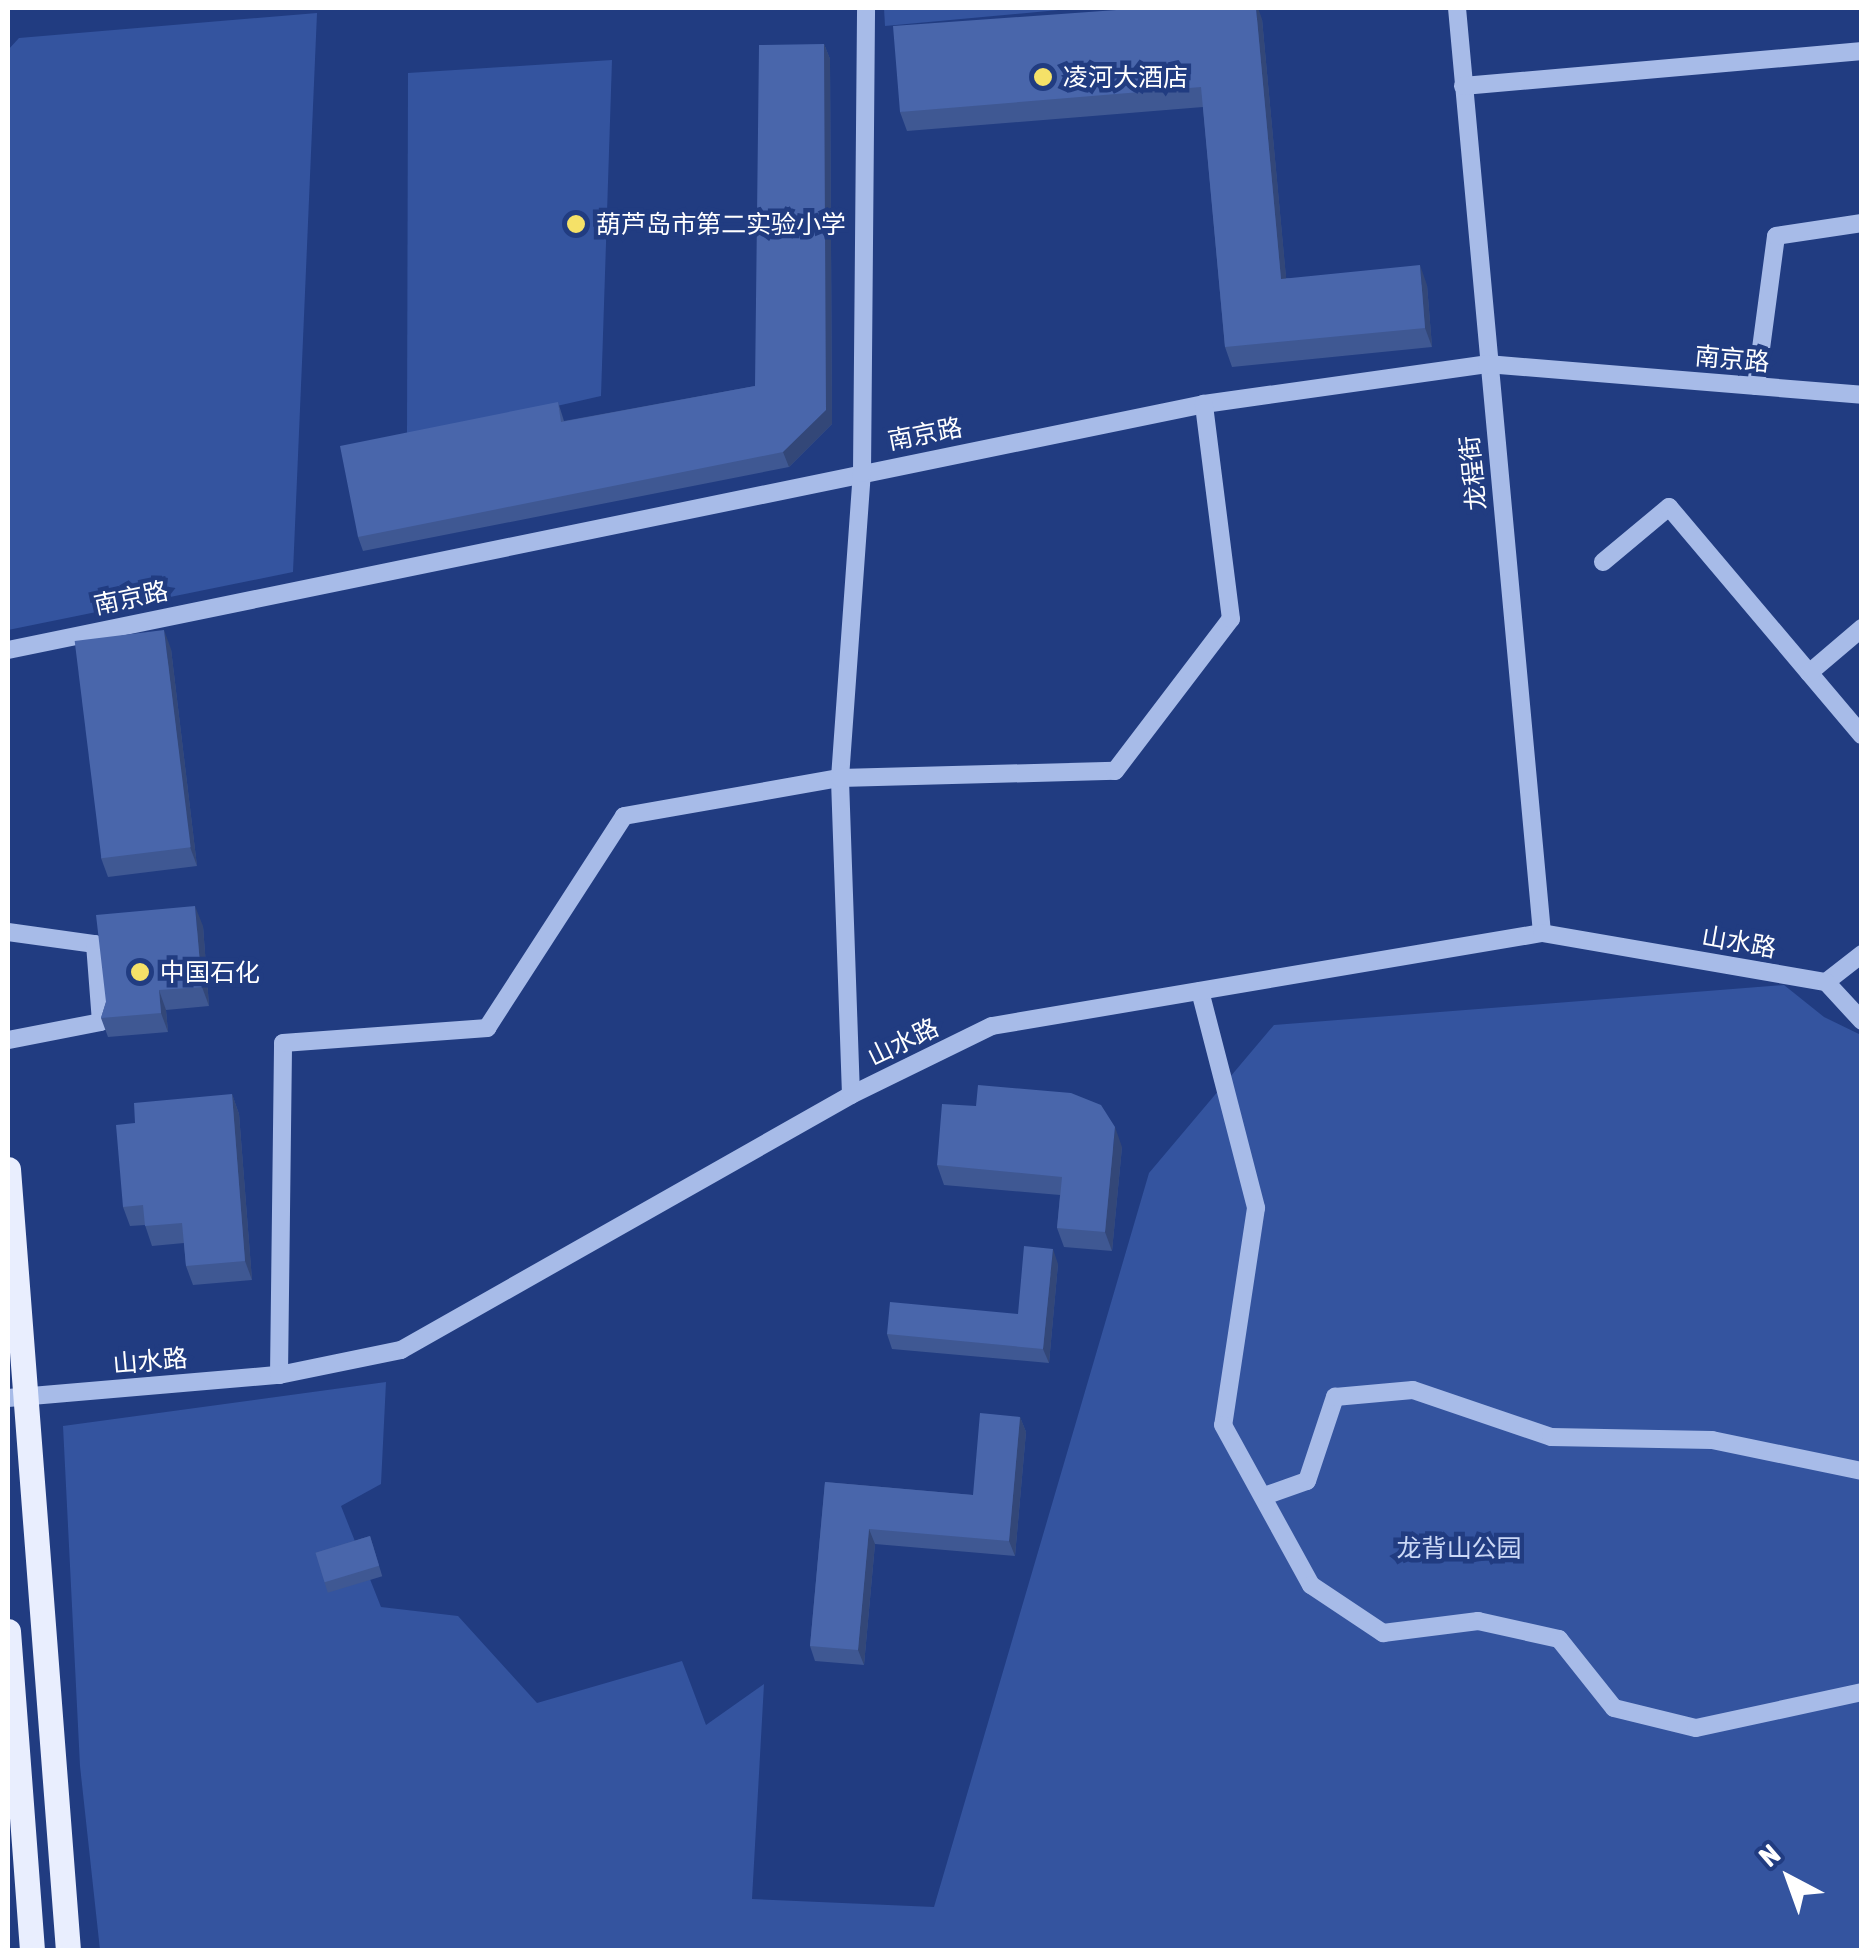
<!DOCTYPE html>
<html>
<head>
<meta charset="utf-8">
<style>
	body { margin:0 }
	#map { position:relative; width:1869px; height:1958px; overflow:hidden; background:#213c81; font-family:"Asap Condensed","Noto Sans SC",sans-serif }
	div>[style] { position:absolute }
	[style*='--x'] { left:calc(var(--x)*1px); top:calc(var(--y)*1px); width:calc(var(--w)*1px); rotate:calc(var(--a)*1deg) }
	.green>* { inset:0; background:#34549f }
	.minor>* { height:18px; margin:-9px; padding:0 9px; transform-origin:9px; border-radius:9px; background:#a7bbe8 }
	.major>* { height:25px; margin:-12.5px; padding:0 12.5px; transform-origin:12.5px; border-radius:12.5px; background:#e9eefe }
	.wall>* { inset:0; background:#3f5893; transform-origin:0 0 }
	.shaded-wall>* { inset:0; background:#334778 }
	.building>* { inset:0; background:#4966ab; transform-origin:0 0 }
	.dots>* { width:28px; height:28px; translate:-50% -50%; box-sizing:border-box; border:5px solid #213c81; border-radius:50% }
	span { translate:-50% -50%; white-space:nowrap; text-align:center; line-height:1.15; -webkit-text-stroke:9px #213c81; paint-order:stroke }
	.poi-label { font-size:25px; color:#fff }
	.left { translate:0 -50%; text-align:left }
	.street-label { font-size:25px; color:#fff }
	.park-label { font-size:25px; color:#cbd8f6 }
	.frame { position:absolute; inset:0; border:10px solid #fff; pointer-events:none }
	.north { position:absolute; left:1739px; top:1828px; width:100px; height:100px; -webkit-text-stroke:8px #213c81; paint-order:stroke; rotate:319deg; font-size:28px; font-weight:700; line-height:40px; text-align:center; color:#fff }
	.north::after { content:''; display:block; margin:auto; width:35px; height:45px; background:#fff; clip-path:polygon(50% 0,100% 100%,50% 72%,0 100%) }
</style>
</head>
<body>
<div id="map">
	<div class="green">
		<i style="clip-path:polygon(884px 8px,1080px 8px,885px 26px)"></i>
		<i style="clip-path:polygon(317px 13px,293px 572px,8px 630px,8px 50px,19px 38px)"></i>
		<i style="clip-path:polygon(612px 60px,601px 396px,407px 440px,408px 73px)"></i>
		<i style="clip-path:polygon(1784px 985px,1824px 1017px,1861px 1035px,1861px 1950px,100px 1950px,80px 1766px,63px 1426px,386px 1382px,381px 1484px,341px 1506px,381px 1607px,458px 1616px,537px 1703px,682px 1661px,706px 1725px,764px 1684px,752px 1899px,934px 1907px,1149px 1173px,1274px 1025px)"></i>
	</div>
	<div class="minor">
		<i style="--x:1457;--y:8;--w:929;--a:84.75"></i>
		<i style="--x:1463;--y:86;--w:401;--a:-5"></i>
		<i style="--x:1756;--y:386;--w:151;--a:-82.4"></i>
		<i style="--x:1776;--y:236;--w:87;--a:-8.6"></i>
		<i style="--x:1603;--y:562;--w:86;--a:-39.8"></i>
		<i style="--x:1669;--y:507;--w:299;--a:49.8"></i>
		<i style="--x:8;--y:650;--w:1221;--a:-11.62"></i>
		<i style="--x:1204;--y:404;--w:286;--a:-8"></i>
		<i style="--x:1487;--y:364;--w:376;--a:4.7"></i>
		<i style="--x:1809;--y:673;--w:70;--a:-40.3"></i>
		<i style="--x:8;--y:932;--w:88;--a:7.9"></i>
		<i style="--x:95;--y:944;--w:78;--a:85.6"></i>
		<i style="--x:101;--y:1022;--w:95;--a:169"></i>
		<i style="--x:1826;--y:982;--w:46;--a:-37.9"></i>
		<i style="--x:1200;--y:991;--w:224;--a:75.5"></i>
		<i style="--x:1256;--y:1208;--w:219;--a:98.6"></i>
		<i style="--x:1223;--y:1425;--w:183;--a:61.2"></i>
		<i style="--x:1311;--y:1585;--w:87;--a:33.7"></i>
		<i style="--x:1383;--y:1633;--w:96;--a:-7.2"></i>
		<i style="--x:1478;--y:1621;--w:83;--a:12.5"></i>
		<i style="--x:1559;--y:1639;--w:88;--a:51.4"></i>
		<i style="--x:1614;--y:1708;--w:84;--a:13.7"></i>
		<i style="--x:1696;--y:1728;--w:170;--a:-12.2"></i>
		<i style="--x:851;--y:1095;--w:317;--a:-92"></i>
		<i style="--x:840;--y:778;--w:306;--a:-85.9"></i>
		<i style="--x:862;--y:473;--w:465;--a:-89.5"></i>
		<i style="--x:279;--y:1375;--w:332;--a:-89.3"></i>
		<i style="--x:283;--y:1043;--w:205;--a:-4.2"></i>
		<i style="--x:487;--y:1028;--w:252;--a:-57.1"></i>
		<i style="--x:624;--y:816;--w:219;--a:-10"></i>
		<i style="--x:840;--y:778;--w:275;--a:-1.5"></i>
		<i style="--x:1115;--y:771;--w:191;--a:-52.7"></i>
		<i style="--x:1231;--y:619;--w:217;--a:-97.2"></i>
		<i style="--x:8;--y:1398;--w:272;--a:-4.9"></i>
		<i style="--x:279;--y:1375;--w:125;--a:-11.6"></i>
		<i style="--x:401;--y:1350;--w:517;--a:-29.54"></i>
		<i style="--x:851;--y:1095;--w:157;--a:-26.1"></i>
		<i style="--x:992;--y:1026;--w:558;--a:-9.6"></i>
		<i style="--x:1542;--y:933;--w:288;--a:9.8"></i>
		<i style="--x:1826;--y:982;--w:53;--a:47.3"></i>
		<i style="--x:1267;--y:1495;--w:42;--a:-19.3"></i>
		<i style="--x:1307;--y:1481;--w:89;--a:-71.6"></i>
		<i style="--x:1335;--y:1397;--w:78;--a:-5.1"></i>
		<i style="--x:1413;--y:1390;--w:146;--a:18.8"></i>
		<i style="--x:1551;--y:1437;--w:161;--a:1.1"></i>
		<i style="--x:1712;--y:1440;--w:153;--a:11.7"></i>
	</div>
	<div class="major">
		<i style="--x:8;--y:1169;--w:783;--a:85.61"></i>
		<i style="--x:8;--y:1631;--w:320;--a:85.7"></i>
	</div>
	<div class="wall">
		<i style="clip-path:polygon(1262px 19px,1286px 278px,1427px 285px,1432px 347px,1232px 367px,1225px 347px,1203px 107px,907px 131px,900px 112px)"></i>
		<i style="clip-path:polygon(824px 44px,830px 59px,832px 424px,789px 467px,363px 551px,358px 537px,558px 402px,564px 421px,755px 386px)"></i>
		<i style="clip-path:polygon(171px 649px,197px 866px,108px 877px,101px 858px)"></i>
		<i style="clip-path:polygon(203px 926px,209px 1006px,166px 1010px,168px 1032px,108px 1037px,101px 1018px,106px 1002px)"></i>
		<i style="clip-path:polygon(232px 1094px,239px 1114px,252px 1280px,193px 1285px,186px 1266px,184px 1243px,152px 1246px,145px 1225px,130px 1226px,123px 1207px)"></i>
		<i style="clip-path:polygon(1122px 1147px,1112px 1251px,1064px 1247px,1057px 1228px,1060px 1195px,944px 1185px,937px 1165px)"></i>
		<i style="clip-path:polygon(1058px 1264px,1049px 1363px,892px 1349px,887px 1334px,1018px 1314px)"></i>
		<i style="clip-path:polygon(1020px 1417px,1026px 1432px,1015px 1556px,875px 1544px,864px 1665px,815px 1661px,810px 1646px,825px 1482px,973px 1495px)"></i>
		<i style="left:370px;top:1536px;width:42px;height:57px;rotate:73deg"></i>
	</div>
	<div class="shaded-wall">
		<i style="clip-path:polygon(1256px 8px,1258px 8px,1262px 19px,1288px 298px,1281px 279px)"></i>
		<i style="clip-path:polygon(824px 44px,830px 59px,832px 424px,789px 467px,783px 452px)"></i>
		<i style="clip-path:polygon(1420px 265px,1427px 285px,1432px 347px,1425px 328px)"></i>
		<i style="clip-path:polygon(164px 630px,171px 649px,197px 866px,190px 847px)"></i>
		<i style="clip-path:polygon(195px 906px,203px 926px,209px 1006px,202px 987px)"></i>
		<i style="clip-path:polygon(159px 990px,166px 1010px,168px 1032px,161px 1013px)"></i>
		<i style="clip-path:polygon(232px 1094px,239px 1114px,252px 1280px,245px 1261px)"></i>
		<i style="clip-path:polygon(1115px 1127px,1122px 1147px,1112px 1251px,1105px 1232px)"></i>
		<i style="clip-path:polygon(1053px 1249px,1058px 1264px,1049px 1363px,1043px 1349px)"></i>
		<i style="clip-path:polygon(1020px 1417px,1026px 1432px,1015px 1556px,1009px 1541px)"></i>
		<i style="clip-path:polygon(869px 1529px,875px 1544px,864px 1665px,858px 1650px)"></i>
	</div>
	<div class="building">
		<i style="clip-path:polygon(1144px 8px,1256px 8px,1281px 279px,1420px 265px,1425px 328px,1225px 347px,1201px 87px,900px 112px,893px 26px)"></i>
		<i style="clip-path:polygon(824px 44px,826px 410px,783px 452px,358px 537px,340px 446px,558px 402px,561px 422px,755px 386px,759px 45px)"></i>
		<i style="left:164px;top:630px;width:219px;height:90px;rotate:83deg"></i>
		<i style="clip-path:polygon(195px 906px,202px 987px,159px 990px,161px 1013px,101px 1018px,106px 1002px,96px 915px)"></i>
		<i style="clip-path:polygon(978px 1085px,1071px 1093px,1101px 1105px,1115px 1127px,1105px 1232px,1057px 1228px,1062px 1177px,937px 1165px,942px 1104px,976px 1106px)"></i>
		<i style="clip-path:polygon(232px 1094px,245px 1261px,186px 1266px,182px 1223px,145px 1226px,143px 1205px,123px 1207px,116px 1125px,135px 1123px,134px 1103px)"></i>
		<i style="clip-path:polygon(1024px 1246px,1053px 1249px,1043px 1349px,887px 1334px,890px 1302px,1018px 1314px)"></i>
		<i style="clip-path:polygon(980px 1413px,1020px 1417px,1009px 1541px,869px 1529px,858px 1650px,810px 1646px,825px 1482px,973px 1495px)"></i>
		<i style="left:370px;top:1536px;width:31px;height:57px;rotate:73deg"></i>
	</div>
	<div class="dots">
		<i style="left:1043px;top:77px;background:#f5e168"></i>
		<i style="left:576px;top:224px;background:#f5e168"></i>
		<i style="left:140px;top:972px;background:#f5e168"></i>
	</div>
	<div class="poi-label">
		<span class="left" style="left:1063px;top:77px">凌河大酒店</span>
		<span class="left" style="left:596px;top:224px">葫芦岛市第二实验小学</span>
		<span class="left" style="left:160px;top:972px">中国石化</span>
	</div>
	<div class="street-label">
		<span style="left:1732px;top:359px;rotate:5deg">南京路</span>
		<span style="left:925px;top:434px;rotate:-11deg">南京路</span>
		<span style="left:1473px;top:473px;rotate:-96deg">龙程街</span>
		<span style="left:131px;top:598px;rotate:-12deg">南京路</span>
		<span style="left:1739px;top:942px;rotate:10deg">山水路</span>
		<span style="left:903px;top:1042px;rotate:-26deg">山水路</span>
		<span style="left:150px;top:1361px;rotate:-5deg">山水路</span>
	</div>
	<div class="park-label">
		<span style="left:1459px;top:1548px">龙背山公园</span>
	</div>
	<div class="frame"></div>
	<div class="north">N</div>
</div>
</body>
</html>
